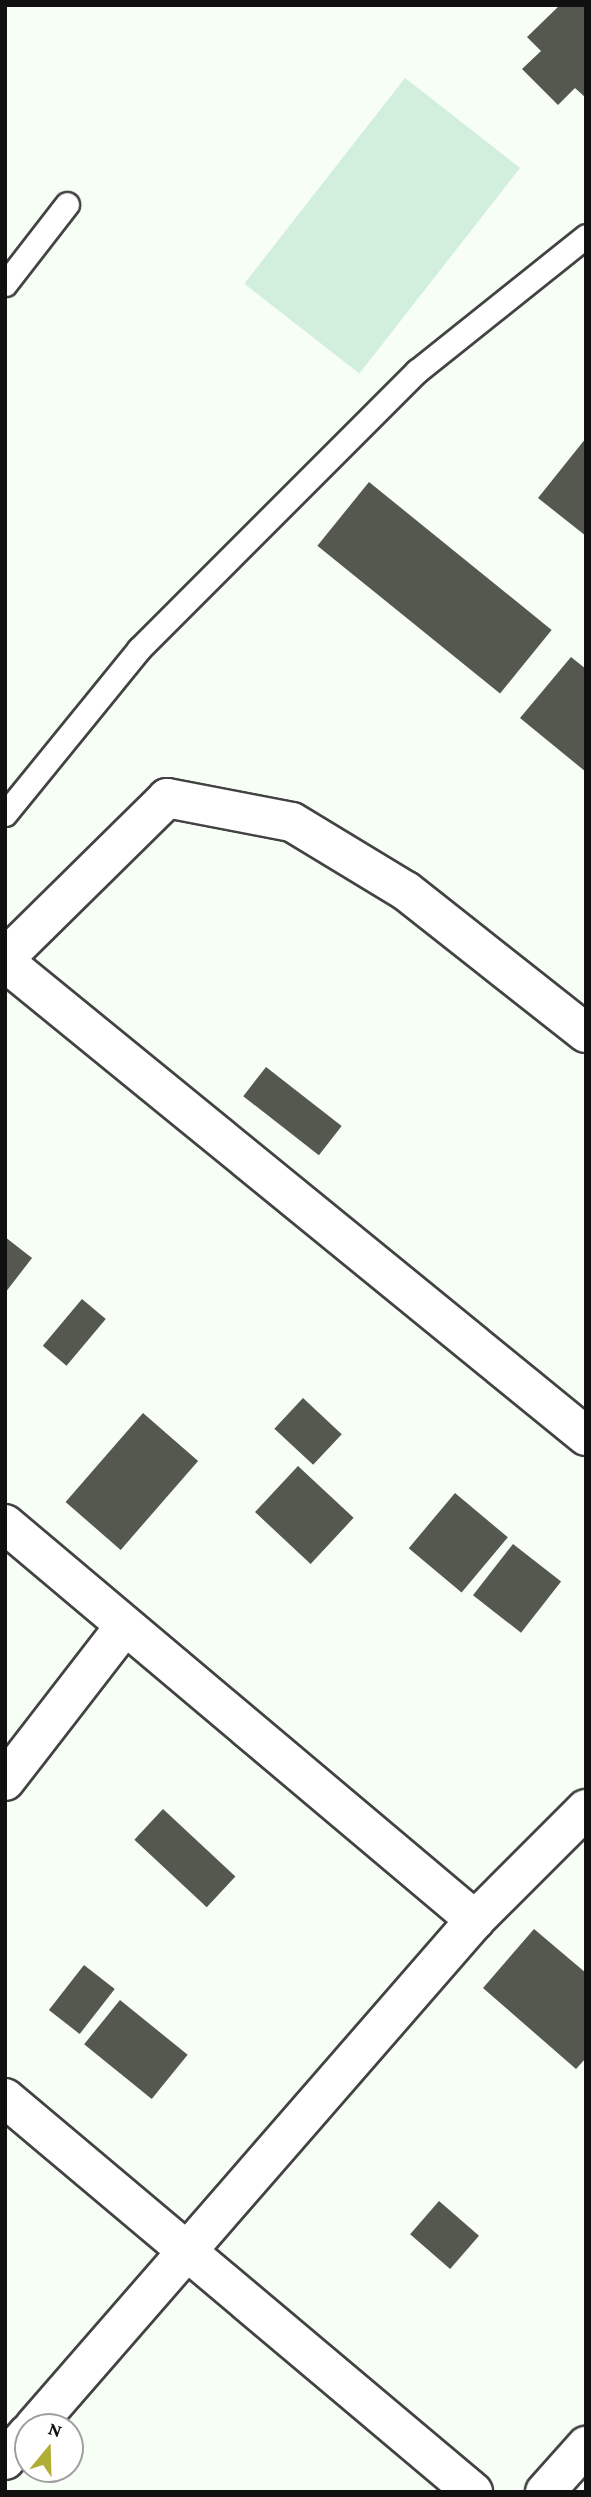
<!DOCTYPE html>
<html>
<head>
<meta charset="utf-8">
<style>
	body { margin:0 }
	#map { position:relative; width:591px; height:2497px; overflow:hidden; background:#f6fef5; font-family:"Crimson Pro",serif }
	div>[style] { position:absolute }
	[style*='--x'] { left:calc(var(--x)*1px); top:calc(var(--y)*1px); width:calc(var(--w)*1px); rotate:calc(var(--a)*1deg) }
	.pitch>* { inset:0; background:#d2eedc; transform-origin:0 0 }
	.building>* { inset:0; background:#54584e; transform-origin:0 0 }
	.roads { filter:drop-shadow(2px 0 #434343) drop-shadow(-2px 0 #434343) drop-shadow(0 2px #434343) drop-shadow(0 -2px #434343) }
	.lane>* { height:23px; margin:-11.5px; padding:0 11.5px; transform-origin:11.5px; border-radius:11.5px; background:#fff }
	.street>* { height:38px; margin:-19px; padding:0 19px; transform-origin:19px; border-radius:19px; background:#fff }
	span { translate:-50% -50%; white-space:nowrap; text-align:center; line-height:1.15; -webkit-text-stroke:7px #fff; paint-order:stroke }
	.frame { position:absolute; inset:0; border:7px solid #101010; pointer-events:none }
	.north { position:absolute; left:14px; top:2413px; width:70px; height:70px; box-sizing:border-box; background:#fff; border:2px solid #9f9f9f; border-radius:50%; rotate:19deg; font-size:19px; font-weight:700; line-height:28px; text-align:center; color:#101010 }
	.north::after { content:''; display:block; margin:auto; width:24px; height:32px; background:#b1ae38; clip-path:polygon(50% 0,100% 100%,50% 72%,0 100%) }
</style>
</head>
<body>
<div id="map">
	<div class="pitch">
		<i style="left:405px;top:78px;width:146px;height:261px;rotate:38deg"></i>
	</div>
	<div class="building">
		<i style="clip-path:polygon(560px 5px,586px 5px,586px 98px,575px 88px,558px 105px,522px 69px,541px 51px,527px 37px)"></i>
		<i style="clip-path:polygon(586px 438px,586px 536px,538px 498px)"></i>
		<i style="left:369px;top:482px;width:235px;height:82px;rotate:39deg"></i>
		<i style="clip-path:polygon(571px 657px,586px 669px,586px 772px,520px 718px)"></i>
		<i style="left:266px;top:1067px;width:96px;height:37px;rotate:38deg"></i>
		<i style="clip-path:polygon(5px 1237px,32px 1258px,5px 1293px)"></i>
		<i style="left:82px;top:1299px;width:31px;height:61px;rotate:40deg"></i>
		<i style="left:303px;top:1398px;width:53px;height:42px;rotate:43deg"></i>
		<i style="left:143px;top:1413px;width:73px;height:118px;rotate:41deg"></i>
		<i style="left:298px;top:1466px;width:76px;height:63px;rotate:43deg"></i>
		<i style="left:455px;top:1493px;width:69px;height:72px;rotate:40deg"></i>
		<i style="left:513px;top:1544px;width:61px;height:65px;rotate:38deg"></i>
		<i style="left:163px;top:1809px;width:99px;height:42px;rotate:43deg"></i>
		<i style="clip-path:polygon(534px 1929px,586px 1973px,586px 2058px,576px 2069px,483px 1988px)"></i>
		<i style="left:84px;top:1965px;width:39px;height:57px;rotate:38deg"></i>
		<i style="left:120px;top:2000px;width:87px;height:57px;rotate:39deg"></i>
		<i style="left:439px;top:2201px;width:53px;height:44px;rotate:41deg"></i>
	</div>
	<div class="roads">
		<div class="lane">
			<i style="--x:5;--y:284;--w:101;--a:-52.2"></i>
			<i style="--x:5;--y:814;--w:213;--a:-50.9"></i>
			<i style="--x:139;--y:649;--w:393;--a:-45"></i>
			<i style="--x:417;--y:371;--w:216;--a:-38.6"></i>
		</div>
		<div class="street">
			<i style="--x:5;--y:958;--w:228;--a:-44.6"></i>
			<i style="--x:167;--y:798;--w:127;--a:10.9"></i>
			<i style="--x:292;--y:822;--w:133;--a:31.2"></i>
			<i style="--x:406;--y:891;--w:229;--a:38.3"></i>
			<i style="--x:5;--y:962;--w:750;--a:39.21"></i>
			<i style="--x:5;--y:1524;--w:615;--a:40.12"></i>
			<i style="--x:5;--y:1781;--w:196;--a:-52.3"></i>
			<i style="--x:5;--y:2098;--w:612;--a:40.09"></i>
			<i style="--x:34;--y:2427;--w:672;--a:-48.98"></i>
			<i style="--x:475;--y:1920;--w:157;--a:-45"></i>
			<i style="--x:5;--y:2460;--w:35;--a:-49"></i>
			<i style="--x:545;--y:2492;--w:62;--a:-48.3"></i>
		</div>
	</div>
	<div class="frame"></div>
	<div class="north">N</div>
</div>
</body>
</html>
